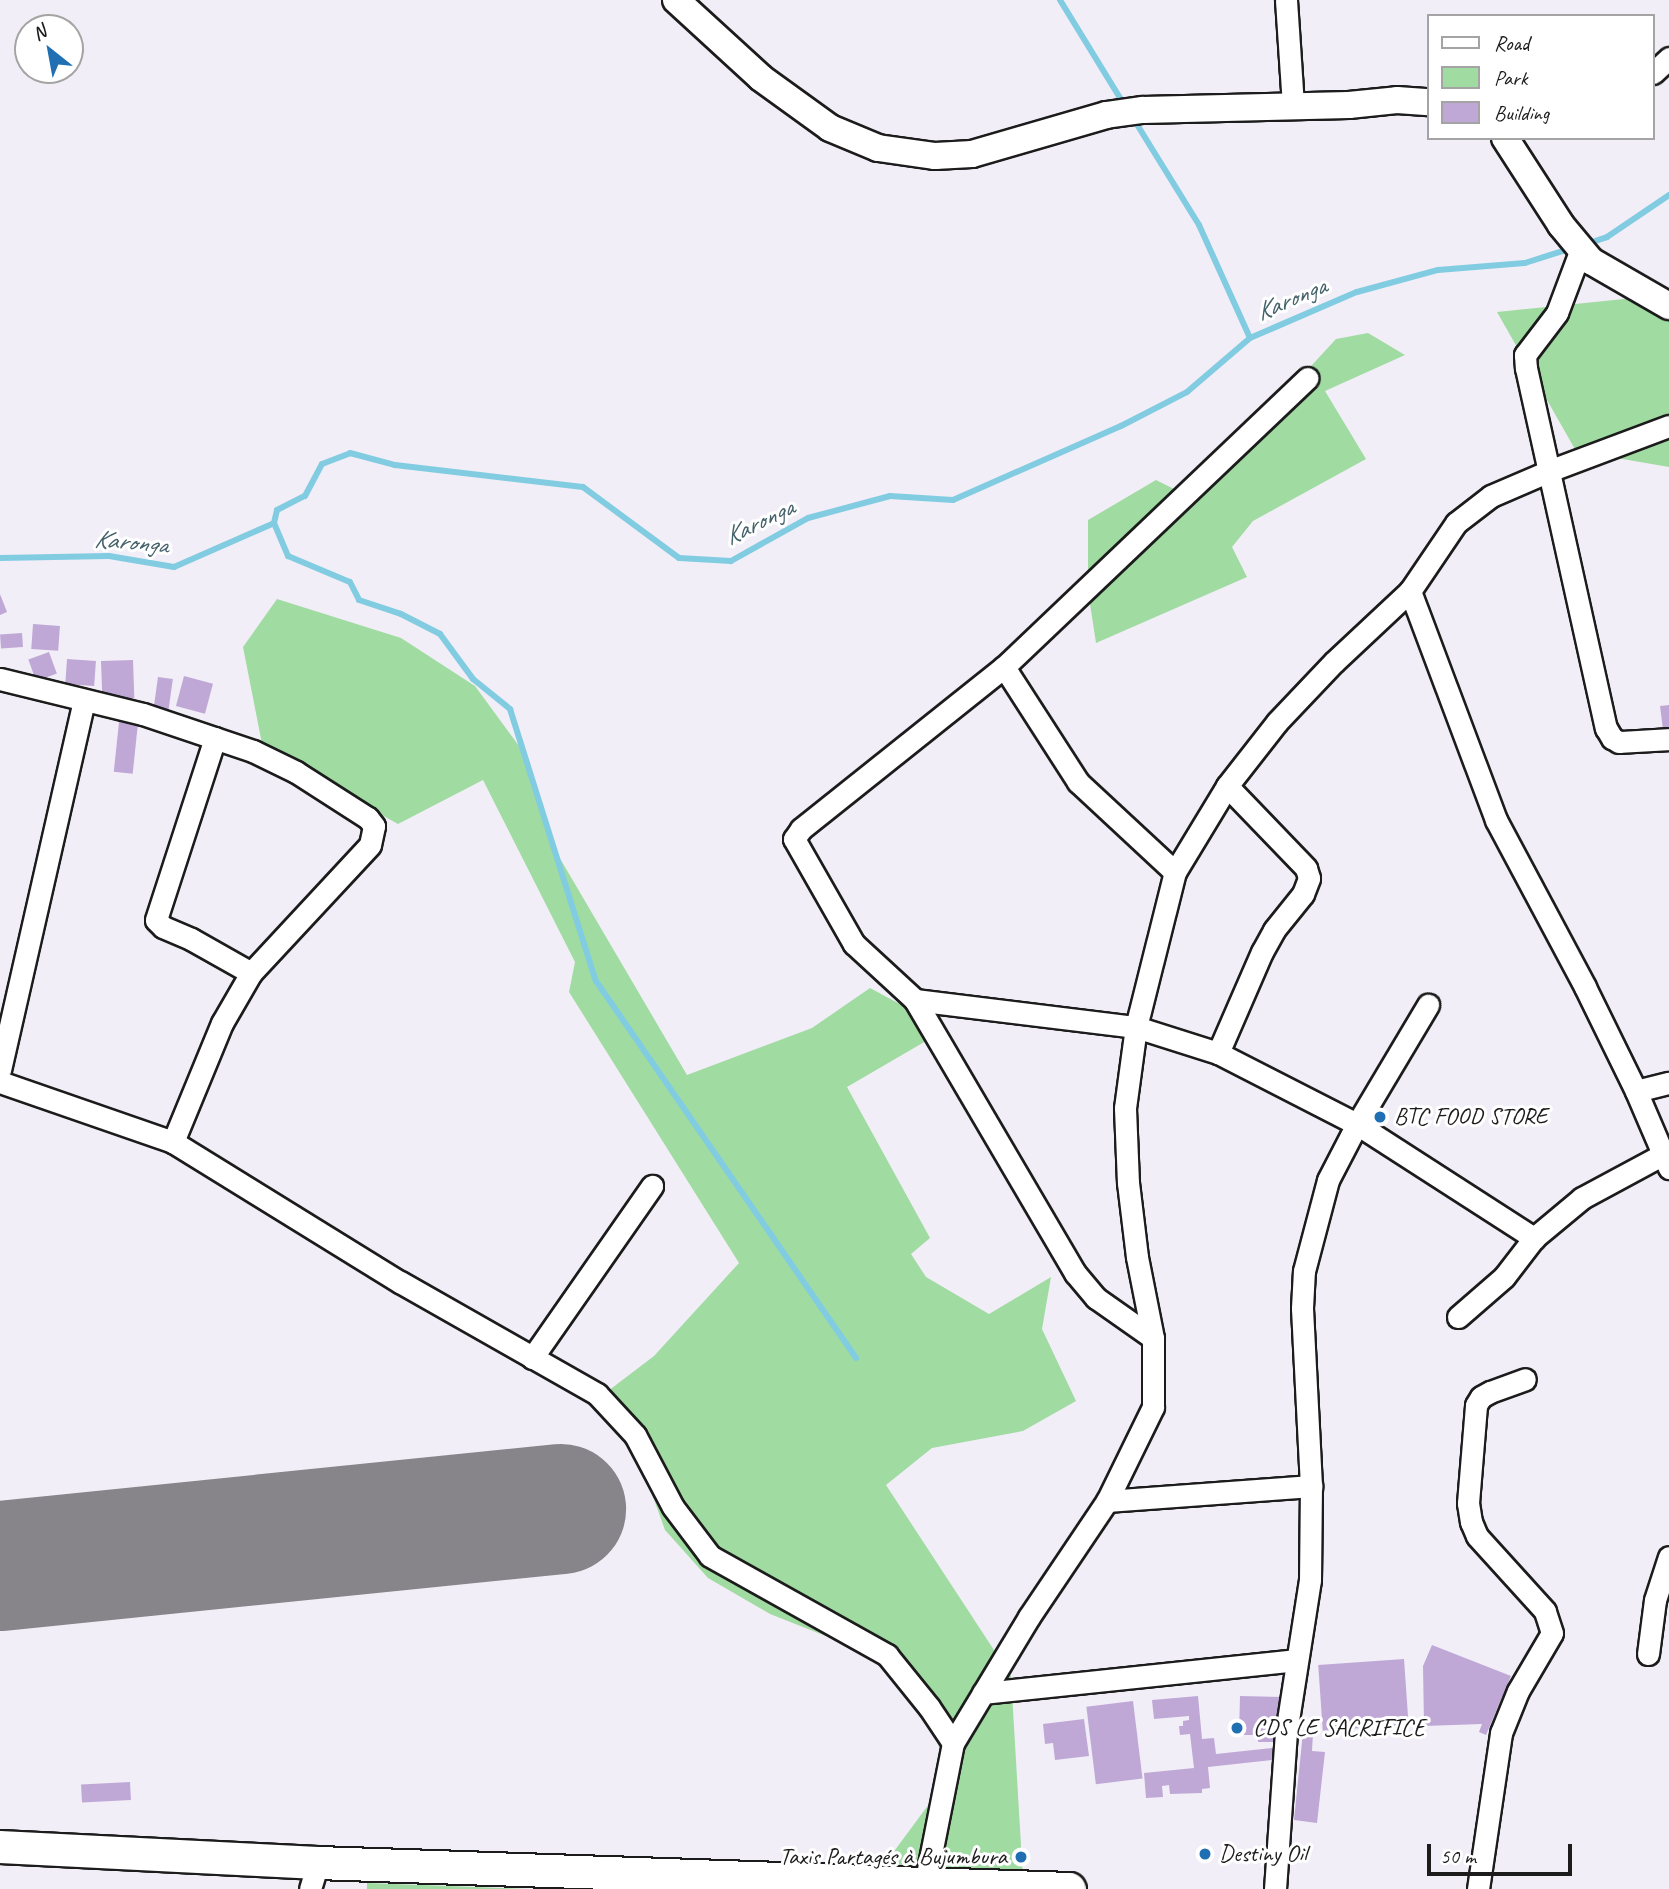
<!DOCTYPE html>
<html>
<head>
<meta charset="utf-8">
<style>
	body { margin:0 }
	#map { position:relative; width:1669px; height:1889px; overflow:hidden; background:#f2eef7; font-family:Caveat,sans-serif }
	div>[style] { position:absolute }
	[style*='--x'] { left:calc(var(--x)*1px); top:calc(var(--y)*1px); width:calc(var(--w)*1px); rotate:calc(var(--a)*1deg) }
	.green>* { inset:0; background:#a0dba2 }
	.stream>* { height:6px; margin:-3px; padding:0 3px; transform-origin:3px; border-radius:3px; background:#82cce2 }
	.runway>* { height:130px; margin:-65px; padding:0 65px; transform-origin:65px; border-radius:65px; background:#87858a }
	.building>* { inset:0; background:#bfa8d6; transform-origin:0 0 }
	.roads { filter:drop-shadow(2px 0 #1c1c1c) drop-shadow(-2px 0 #1c1c1c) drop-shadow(0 2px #1c1c1c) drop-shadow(0 -2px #1c1c1c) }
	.minor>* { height:21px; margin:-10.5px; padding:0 10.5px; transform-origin:10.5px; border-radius:10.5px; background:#fff }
	.tertiary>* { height:26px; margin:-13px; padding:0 13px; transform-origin:13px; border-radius:13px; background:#fff }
	.primary>* { height:32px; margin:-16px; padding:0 16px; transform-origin:16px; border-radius:16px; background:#fff }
	.dots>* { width:19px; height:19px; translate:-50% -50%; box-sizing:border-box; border:4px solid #fff; border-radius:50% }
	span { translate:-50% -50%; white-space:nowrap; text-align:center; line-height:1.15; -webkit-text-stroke:6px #fff; paint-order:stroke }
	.poi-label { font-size:24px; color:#1c1c1c }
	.left { translate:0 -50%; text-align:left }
	.right { translate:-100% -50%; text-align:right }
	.water-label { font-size:26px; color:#45626b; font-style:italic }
	.legend { position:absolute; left:1427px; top:14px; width:228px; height:126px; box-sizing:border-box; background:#fff; border:2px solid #a4a4a4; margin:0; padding:9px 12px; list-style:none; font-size:21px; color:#1c1c1c }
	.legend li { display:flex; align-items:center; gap:14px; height:35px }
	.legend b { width:35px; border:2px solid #a4a4a4 }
	.north { position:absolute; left:14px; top:14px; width:70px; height:70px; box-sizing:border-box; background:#fff; border:2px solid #a4a4a4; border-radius:50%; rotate:329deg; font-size:19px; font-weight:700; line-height:28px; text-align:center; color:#1c1c1c }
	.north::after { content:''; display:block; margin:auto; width:24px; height:32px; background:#1f6fb2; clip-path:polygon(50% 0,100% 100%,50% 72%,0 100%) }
	.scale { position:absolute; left:1427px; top:1844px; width:145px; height:32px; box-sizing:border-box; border:4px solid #1c1c1c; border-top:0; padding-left:9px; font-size:21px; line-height:24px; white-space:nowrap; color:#1c1c1c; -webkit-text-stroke:5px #fff; paint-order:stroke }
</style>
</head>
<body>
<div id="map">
	<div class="green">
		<i style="clip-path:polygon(1653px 296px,1669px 300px,1669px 467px,1576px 451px,1497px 312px)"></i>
		<i style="clip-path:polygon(1368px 333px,1405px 355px,1325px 391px,1366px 459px,1253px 521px,1232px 547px,1247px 577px,1096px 643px,1088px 591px,1088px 520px,1156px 480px,1190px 497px,1336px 339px)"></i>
		<i style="clip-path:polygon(277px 599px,401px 638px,475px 686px,527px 757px,548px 838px,687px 1075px,812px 1028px,870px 988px,909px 1009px,926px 1041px,847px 1087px,930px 1238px,911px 1254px,926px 1277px,989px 1314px,1051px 1277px,1042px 1329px,1076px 1401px,1023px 1431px,932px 1448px,886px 1485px,1011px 1676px,1023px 1879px,878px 1873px,946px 1781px,945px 1761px,919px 1700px,884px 1659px,770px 1614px,708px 1578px,665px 1530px,639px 1458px,608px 1391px,654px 1356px,739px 1263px,569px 992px,575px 962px,483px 780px,398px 824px,263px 749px,243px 647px)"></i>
		<i style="clip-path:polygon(367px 1883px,531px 1889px,367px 1889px)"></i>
	</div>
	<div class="stream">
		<i style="--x:1060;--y:0;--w:124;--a:58.5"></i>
		<i style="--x:1133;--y:118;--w:126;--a:58.3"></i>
		<i style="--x:1199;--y:225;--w:124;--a:65.7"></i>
		<i style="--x:1586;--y:244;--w:22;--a:-18"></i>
		<i style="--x:1607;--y:237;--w:75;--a:-34.1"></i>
		<i style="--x:274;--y:523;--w:36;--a:67"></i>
		<i style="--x:288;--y:556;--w:67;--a:22.8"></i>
		<i style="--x:350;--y:582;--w:20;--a:63"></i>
		<i style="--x:359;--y:600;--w:44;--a:18.4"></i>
		<i style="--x:401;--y:614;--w:44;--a:27.1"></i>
		<i style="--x:440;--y:634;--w:56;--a:53.7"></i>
		<i style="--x:473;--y:679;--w:48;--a:39"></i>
		<i style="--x:510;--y:709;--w:285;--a:72.5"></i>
		<i style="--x:596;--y:981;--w:458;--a:55.4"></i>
		<i style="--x:0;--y:558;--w:109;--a:-1.1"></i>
		<i style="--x:109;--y:556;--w:66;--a:9.6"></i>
		<i style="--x:174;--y:567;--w:109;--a:-23.7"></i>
		<i style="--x:274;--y:523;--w:13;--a:-77"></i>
		<i style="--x:277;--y:510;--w:31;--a:-27"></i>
		<i style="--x:305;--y:496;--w:36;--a:-62"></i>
		<i style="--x:322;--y:464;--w:30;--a:-21"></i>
		<i style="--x:350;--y:453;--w:47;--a:14.9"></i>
		<i style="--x:395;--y:465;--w:189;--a:6.7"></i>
		<i style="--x:583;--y:487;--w:119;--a:36.5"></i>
		<i style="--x:679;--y:558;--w:52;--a:3.3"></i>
		<i style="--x:731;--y:561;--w:88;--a:-29.2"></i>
		<i style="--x:808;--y:518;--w:85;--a:-15"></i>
		<i style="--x:890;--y:496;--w:63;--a:3.6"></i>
		<i style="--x:953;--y:500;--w:184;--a:-23.8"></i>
		<i style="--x:1121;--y:426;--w:74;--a:-27.3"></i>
		<i style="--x:1187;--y:392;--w:83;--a:-40.6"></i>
		<i style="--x:1250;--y:338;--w:116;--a:-23.3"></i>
		<i style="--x:1357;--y:292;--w:84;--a:-15.2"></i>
		<i style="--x:1438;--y:270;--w:87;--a:-4.6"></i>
		<i style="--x:1525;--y:263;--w:49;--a:-17.7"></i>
	</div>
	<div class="runway">
		<i style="--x:0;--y:1566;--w:564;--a:-5.8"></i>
	</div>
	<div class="building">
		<i style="clip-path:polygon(0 594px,7px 612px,0 615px)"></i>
		<i style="left:33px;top:624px;width:27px;height:25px;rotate:4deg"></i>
		<i style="left:22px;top:633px;width:14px;height:22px;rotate:86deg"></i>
		<i style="left:49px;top:652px;width:23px;height:22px;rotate:70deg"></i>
		<i style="left:67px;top:659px;width:29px;height:25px;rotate:4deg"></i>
		<i style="left:133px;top:660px;width:38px;height:32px;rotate:88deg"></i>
		<i style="left:184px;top:676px;width:30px;height:31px;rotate:15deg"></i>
		<i style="left:158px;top:677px;width:15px;height:33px;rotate:8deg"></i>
		<i style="clip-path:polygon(1669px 705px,1669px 729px,1663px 730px,1660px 706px)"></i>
		<i style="left:119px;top:722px;width:19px;height:50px;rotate:6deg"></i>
		<i style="clip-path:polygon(1432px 1645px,1511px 1676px,1508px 1683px,1514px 1686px,1509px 1700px,1502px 1697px,1486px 1735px,1479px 1732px,1482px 1724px,1424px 1726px,1423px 1666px)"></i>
		<i style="left:1404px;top:1659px;width:66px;height:86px;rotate:86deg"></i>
		<i style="clip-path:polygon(1198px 1696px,1202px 1739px,1214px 1738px,1216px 1754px,1280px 1747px,1281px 1759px,1208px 1767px,1210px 1788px,1202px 1789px,1202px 1793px,1170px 1794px,1169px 1785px,1162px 1786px,1163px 1797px,1146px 1798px,1144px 1773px,1194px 1768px,1190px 1734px,1180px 1735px,1179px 1726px,1183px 1726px,1183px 1721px,1189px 1720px,1189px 1716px,1154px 1719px,1152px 1700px)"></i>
		<i style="clip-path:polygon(1240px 1696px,1286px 1697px,1286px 1721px,1277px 1721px,1277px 1742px,1258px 1742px,1258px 1735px,1239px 1735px)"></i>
		<i style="left:1133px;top:1701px;width:78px;height:47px;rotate:83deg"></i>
		<i style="clip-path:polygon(1084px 1719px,1089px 1756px,1055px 1760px,1053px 1743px,1045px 1744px,1043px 1724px)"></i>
		<i style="clip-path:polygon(1303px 1732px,1313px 1733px,1312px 1751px,1325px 1752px,1317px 1823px,1294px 1820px)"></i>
		<i style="left:130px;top:1782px;width:18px;height:49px;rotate:87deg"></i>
	</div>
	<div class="roads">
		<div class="minor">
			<i style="--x:1286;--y:0;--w:106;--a:86.2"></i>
			<i style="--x:1653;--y:73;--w:22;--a:-43"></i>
			<i style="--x:1581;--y:249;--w:68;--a:110.6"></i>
			<i style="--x:1557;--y:313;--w:53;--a:127.3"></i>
			<i style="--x:1525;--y:355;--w:13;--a:86"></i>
			<i style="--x:1526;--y:368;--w:369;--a:77.5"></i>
			<i style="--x:1606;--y:728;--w:12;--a:59"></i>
			<i style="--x:1612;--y:738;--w:8;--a:30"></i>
			<i style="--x:1619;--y:742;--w:50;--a:-3.4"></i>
			<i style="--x:1410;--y:591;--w:245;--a:69.4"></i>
			<i style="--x:1496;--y:820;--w:189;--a:61.9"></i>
			<i style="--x:1585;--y:987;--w:116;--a:63.9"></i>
			<i style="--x:1636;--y:1091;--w:84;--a:66.8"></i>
			<i style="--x:1004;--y:667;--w:137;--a:57.2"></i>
			<i style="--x:1078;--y:782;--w:132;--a:42.9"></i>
			<i style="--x:0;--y:679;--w:147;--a:13.8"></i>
			<i style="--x:143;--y:714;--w:116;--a:18.6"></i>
			<i style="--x:253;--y:751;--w:48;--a:26"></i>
			<i style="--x:296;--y:772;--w:85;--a:32.6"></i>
			<i style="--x:368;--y:818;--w:10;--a:53"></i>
			<i style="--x:374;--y:826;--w:19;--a:102"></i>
			<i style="--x:370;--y:845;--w:175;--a:132.9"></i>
			<i style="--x:251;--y:973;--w:58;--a:120.1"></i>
			<i style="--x:222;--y:1023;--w:129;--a:112.4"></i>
			<i style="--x:215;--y:738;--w:191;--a:108"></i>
			<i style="--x:156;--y:920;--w:10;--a:45"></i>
			<i style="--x:163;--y:927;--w:30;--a:23"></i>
			<i style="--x:191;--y:939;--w:69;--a:29.5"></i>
			<i style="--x:915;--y:1000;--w:223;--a:7"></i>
			<i style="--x:1136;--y:1027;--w:86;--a:17.6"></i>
			<i style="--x:1218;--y:1053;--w:156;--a:27.1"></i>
			<i style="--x:1357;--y:1124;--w:211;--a:32.8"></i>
			<i style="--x:1218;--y:1053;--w:110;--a:-66.5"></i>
			<i style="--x:1262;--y:952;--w:25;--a:-61"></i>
			<i style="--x:1274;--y:930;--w:46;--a:-51.1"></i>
			<i style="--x:1303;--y:894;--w:17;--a:-69"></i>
			<i style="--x:1309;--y:878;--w:10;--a:-107"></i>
			<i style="--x:1306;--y:868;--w:114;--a:-133.9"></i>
			<i style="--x:0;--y:1070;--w:378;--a:-77.2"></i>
			<i style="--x:0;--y:1082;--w:183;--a:19.1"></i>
			<i style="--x:173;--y:1142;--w:267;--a:31.7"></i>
			<i style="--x:400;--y:1282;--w:227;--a:29.6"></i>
			<i style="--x:597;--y:1394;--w:56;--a:47.2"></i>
			<i style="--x:635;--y:1435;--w:81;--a:62.2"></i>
			<i style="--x:673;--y:1507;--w:61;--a:52.9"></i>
			<i style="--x:710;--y:1556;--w:203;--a:29.2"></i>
			<i style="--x:887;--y:1655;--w:67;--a:51.1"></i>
			<i style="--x:929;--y:1707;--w:43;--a:56.3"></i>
			<i style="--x:953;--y:1743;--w:145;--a:101.2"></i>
			<i style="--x:1636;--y:1091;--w:34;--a:-14"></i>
			<i style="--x:1458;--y:1317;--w:61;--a:-41"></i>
			<i style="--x:1504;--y:1277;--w:49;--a:-52.4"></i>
			<i style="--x:1534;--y:1238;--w:62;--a:-39.8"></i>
			<i style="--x:1582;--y:1198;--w:91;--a:-28.3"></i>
			<i style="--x:1153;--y:1338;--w:70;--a:-144.9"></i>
			<i style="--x:1096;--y:1298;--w:33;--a:-130"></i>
			<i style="--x:1075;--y:1273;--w:316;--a:-120.4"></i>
			<i style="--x:915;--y:1000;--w:83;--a:-137.4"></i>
			<i style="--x:854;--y:944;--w:121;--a:-119.7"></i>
			<i style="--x:794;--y:839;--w:12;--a:-55"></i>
			<i style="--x:801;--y:829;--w:260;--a:-38.6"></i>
			<i style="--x:1004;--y:667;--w:419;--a:-43.6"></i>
			<i style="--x:532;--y:1358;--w:210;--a:-55.1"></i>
			<i style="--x:1107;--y:1501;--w:205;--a:-4.2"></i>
			<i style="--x:1648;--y:1654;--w:54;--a:-82.6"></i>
			<i style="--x:1655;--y:1600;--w:45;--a:-72"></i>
			<i style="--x:983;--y:1693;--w:315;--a:-6"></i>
			<i style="--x:953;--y:1743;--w:147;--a:-58.9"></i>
			<i style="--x:1029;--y:1617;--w:140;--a:-56.1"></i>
			<i style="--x:1107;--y:1501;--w:105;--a:-63.9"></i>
			<i style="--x:1153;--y:1407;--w:69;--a:-90"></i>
			<i style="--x:1153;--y:1338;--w:83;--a:-101.2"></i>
			<i style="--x:1137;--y:1257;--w:75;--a:-96.9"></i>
			<i style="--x:1128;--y:1183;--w:75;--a:-92.3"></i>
			<i style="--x:1125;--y:1108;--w:82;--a:-82.3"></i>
			<i style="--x:1136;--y:1027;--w:160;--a:-75.9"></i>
			<i style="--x:1175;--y:872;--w:100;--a:-58.8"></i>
			<i style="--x:1227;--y:786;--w:81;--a:-52"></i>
			<i style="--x:1277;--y:722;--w:83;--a:-46.5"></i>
			<i style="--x:1334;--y:662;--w:104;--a:-43.1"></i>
			<i style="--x:1410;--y:591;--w:82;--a:-55.9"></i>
			<i style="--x:1456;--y:523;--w:44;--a:-37.6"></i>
			<i style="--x:1491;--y:496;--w:63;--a:-23.3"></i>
			<i style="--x:1549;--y:471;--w:128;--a:-20.6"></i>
			<i style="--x:310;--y:1889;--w:27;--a:-73"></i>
			<i style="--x:1275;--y:1889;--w:156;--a:-86"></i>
			<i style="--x:1286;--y:1733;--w:155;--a:-81.1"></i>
			<i style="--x:1310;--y:1580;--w:94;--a:-89.4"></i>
			<i style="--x:1311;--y:1486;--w:178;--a:-92.9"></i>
			<i style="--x:1302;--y:1308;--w:37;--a:-87"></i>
			<i style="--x:1304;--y:1271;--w:94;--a:-75.2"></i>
			<i style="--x:1328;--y:1180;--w:63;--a:-62.6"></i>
			<i style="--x:1357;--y:1124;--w:139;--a:-59.2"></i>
			<i style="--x:1478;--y:1889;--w:158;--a:-81.6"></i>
			<i style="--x:1501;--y:1733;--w:45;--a:-68"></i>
			<i style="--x:1518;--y:1691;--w:67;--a:-59.6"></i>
			<i style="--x:1552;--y:1633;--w:23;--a:-108"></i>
			<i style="--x:1545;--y:1611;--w:101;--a:-132.2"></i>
			<i style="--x:1477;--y:1536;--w:15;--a:-113"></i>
			<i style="--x:1471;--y:1522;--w:19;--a:-99"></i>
			<i style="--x:1468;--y:1503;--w:98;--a:-85.3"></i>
			<i style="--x:1476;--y:1405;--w:9;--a:-58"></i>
			<i style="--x:1481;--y:1397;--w:10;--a:-29"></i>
			<i style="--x:1490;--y:1392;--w:37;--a:-20"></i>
		</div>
		<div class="tertiary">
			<i style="--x:676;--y:0;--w:115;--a:42.5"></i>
			<i style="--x:761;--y:78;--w:85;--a:35.9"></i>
			<i style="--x:830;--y:128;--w:52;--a:22.6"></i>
			<i style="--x:878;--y:148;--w:58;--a:8"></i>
			<i style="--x:935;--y:156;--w:37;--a:-3"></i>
			<i style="--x:972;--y:154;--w:140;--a:-16.2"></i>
			<i style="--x:1106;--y:115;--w:37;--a:-8"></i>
			<i style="--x:1143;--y:110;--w:206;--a:-1.4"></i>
			<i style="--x:1349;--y:105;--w:48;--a:-5.9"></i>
			<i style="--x:1397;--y:100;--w:32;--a:4"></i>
			<i style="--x:1505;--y:138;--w:103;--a:57.2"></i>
			<i style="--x:1561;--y:225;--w:47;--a:50.2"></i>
			<i style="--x:1591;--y:261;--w:90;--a:30"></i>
		</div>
		<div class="primary">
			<i style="--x:0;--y:1847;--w:318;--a:2.9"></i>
			<i style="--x:318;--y:1863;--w:752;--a:1.98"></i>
		</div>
	</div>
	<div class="dots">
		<i style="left:1380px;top:1117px;background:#1f6fb2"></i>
		<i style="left:1237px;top:1728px;background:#1f6fb2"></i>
		<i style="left:1205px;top:1854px;background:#1f6fb2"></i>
		<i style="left:1021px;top:1857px;background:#1f6fb2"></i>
	</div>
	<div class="poi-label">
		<span class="left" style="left:1394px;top:1117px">BTC FOOD STORE</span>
		<span class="left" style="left:1253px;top:1728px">CDS LE SACRIFICE</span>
		<span class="left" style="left:1219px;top:1854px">Destiny Oil</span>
		<span class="right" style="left:1007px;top:1857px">Taxis Partagés à Bujumbura</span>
	</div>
	<div class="water-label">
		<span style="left:1291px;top:299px;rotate:-23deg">Karonga</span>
		<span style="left:759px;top:522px;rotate:-26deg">Karonga</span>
		<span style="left:131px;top:542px;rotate:5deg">Karonga</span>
	</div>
	<ul class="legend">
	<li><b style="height:9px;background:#fff"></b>Road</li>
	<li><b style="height:19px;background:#a0dba2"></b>Park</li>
	<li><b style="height:19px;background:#bfa8d6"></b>Building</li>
	</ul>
	<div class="north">N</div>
	<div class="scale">50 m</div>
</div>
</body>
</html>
